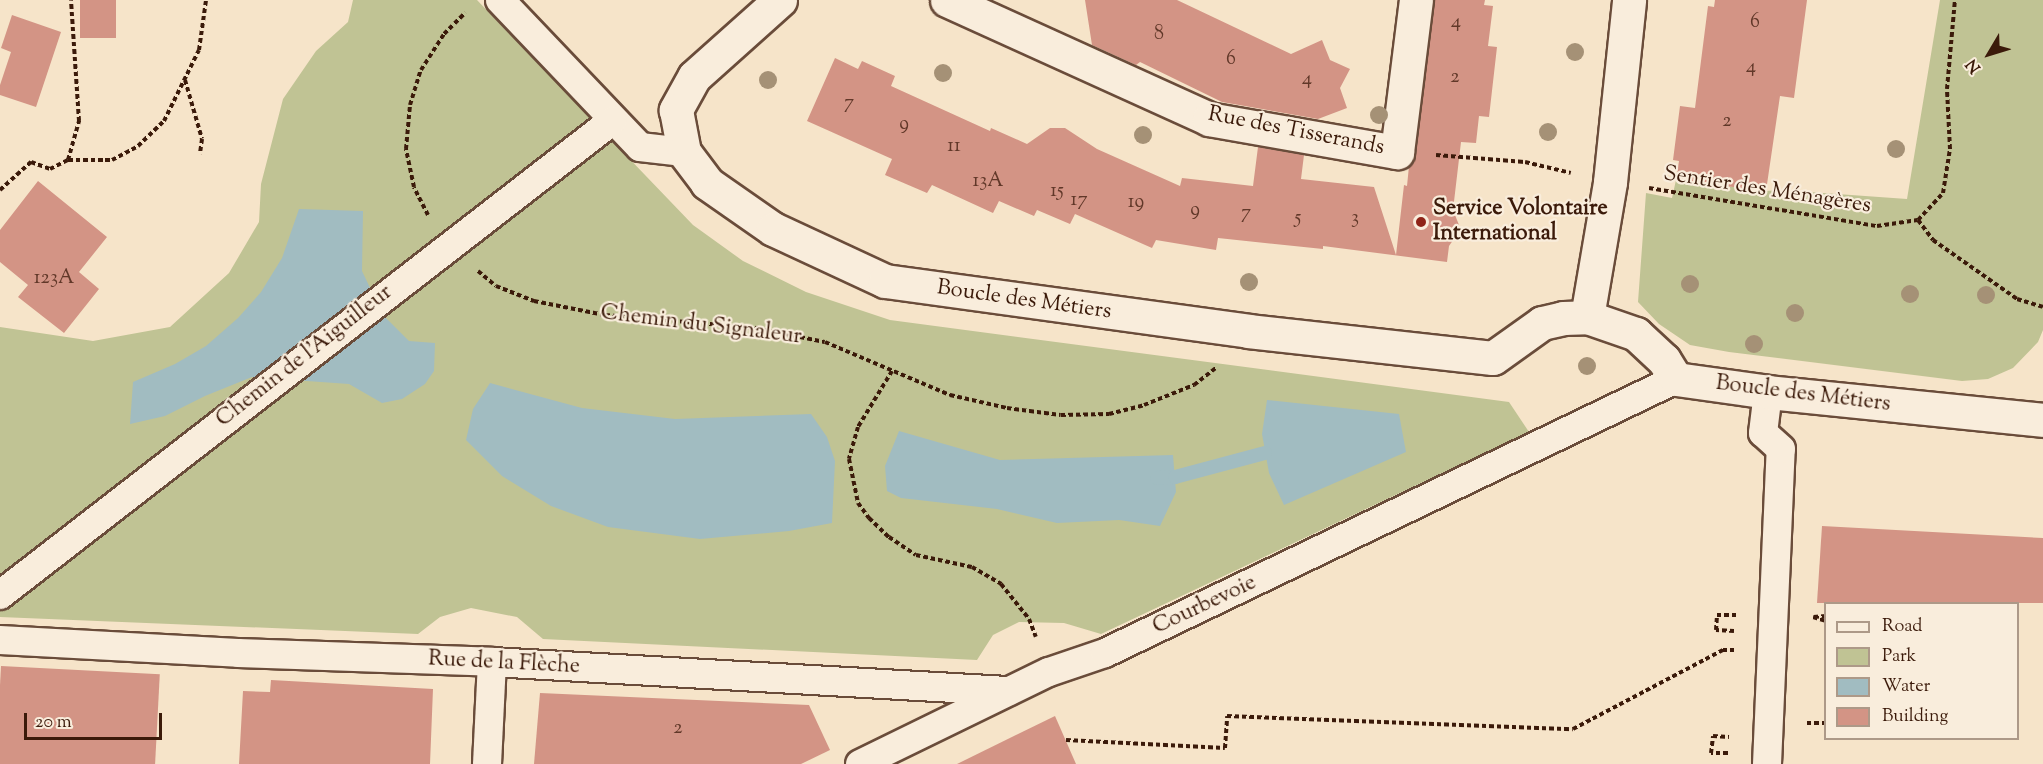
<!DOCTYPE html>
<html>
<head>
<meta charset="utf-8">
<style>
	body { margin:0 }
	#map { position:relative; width:2043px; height:764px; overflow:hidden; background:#f6e4c9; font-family:"Sorts Mill Goudy",serif }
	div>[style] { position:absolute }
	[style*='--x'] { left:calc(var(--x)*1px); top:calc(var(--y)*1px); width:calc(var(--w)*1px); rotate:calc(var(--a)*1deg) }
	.green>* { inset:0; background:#c0c394 }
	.water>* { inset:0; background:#a1bcc1 }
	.stream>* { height:14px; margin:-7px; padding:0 7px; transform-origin:7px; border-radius:7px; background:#a1bcc1 }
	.building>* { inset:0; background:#d39485; transform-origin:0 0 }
	.path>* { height:4px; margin-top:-2px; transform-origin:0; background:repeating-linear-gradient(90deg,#3b1a0a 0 4.5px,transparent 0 7.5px) }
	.roads { filter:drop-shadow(2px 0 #6a4c3a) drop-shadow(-2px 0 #6a4c3a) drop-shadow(0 2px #6a4c3a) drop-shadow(0 -2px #6a4c3a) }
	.pedestrian>* { height:28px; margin:-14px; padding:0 14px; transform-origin:14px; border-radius:14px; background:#f9eddc }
	.minor>* { height:33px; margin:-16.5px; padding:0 16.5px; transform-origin:16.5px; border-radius:16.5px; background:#f9eddc }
	.trees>* { width:18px; height:18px; margin:-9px; border-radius:50%; background:#a59176 }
	.dots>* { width:16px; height:16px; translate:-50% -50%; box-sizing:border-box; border:3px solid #f9eddc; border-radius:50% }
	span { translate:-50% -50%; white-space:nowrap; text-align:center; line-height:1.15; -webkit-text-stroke:4.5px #f9eddc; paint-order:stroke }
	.number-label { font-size:20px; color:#613829 }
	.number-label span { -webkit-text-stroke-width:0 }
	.street-label { font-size:22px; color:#3b1a0a }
	.poi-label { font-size:22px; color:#3b1a0a; font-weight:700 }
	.left { translate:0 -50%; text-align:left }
	.legend { position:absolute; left:1824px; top:602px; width:195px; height:138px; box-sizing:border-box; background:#f9eddc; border:2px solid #ad9988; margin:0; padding:8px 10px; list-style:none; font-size:18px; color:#3b1a0a }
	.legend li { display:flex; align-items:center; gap:12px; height:30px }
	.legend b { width:30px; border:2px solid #ad9988 }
	.north { position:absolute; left:1959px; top:24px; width:60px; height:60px; -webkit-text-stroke:4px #f9eddc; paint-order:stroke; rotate:232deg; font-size:16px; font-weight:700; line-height:24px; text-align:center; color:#3b1a0a }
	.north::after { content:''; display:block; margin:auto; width:21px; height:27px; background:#3b1a0a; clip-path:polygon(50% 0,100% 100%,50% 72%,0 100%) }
	.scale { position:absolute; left:24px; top:713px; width:138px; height:27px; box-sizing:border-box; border:3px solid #3b1a0a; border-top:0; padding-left:8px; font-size:18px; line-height:21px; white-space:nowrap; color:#3b1a0a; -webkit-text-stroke:4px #f9eddc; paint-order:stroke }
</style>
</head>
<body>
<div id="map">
	<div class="green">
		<i style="clip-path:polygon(353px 0,477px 0,693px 225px,743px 261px,806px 292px,890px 320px,1509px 402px,1529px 432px,1101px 634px,1064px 623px,1019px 622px,993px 635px,977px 660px,543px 639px,517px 617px,471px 608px,440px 617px,418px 634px,0 617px,0 327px,93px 341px,170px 327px,229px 273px,259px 222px,261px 184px,283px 99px,316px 51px,348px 22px)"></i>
		<i style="clip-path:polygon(1940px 0,2043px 0,2043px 330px,2038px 342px,2013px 368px,1988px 379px,1962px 381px,1729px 352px,1690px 345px,1659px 324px,1638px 302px,1646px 193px,1672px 198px,1676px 180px,1766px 191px,1781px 190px,1907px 199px)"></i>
	</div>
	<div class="water">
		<i style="clip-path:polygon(299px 209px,363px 211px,362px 271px,383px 315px,409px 341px,435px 343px,434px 371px,425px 384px,402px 399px,382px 403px,349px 384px,252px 377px,205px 396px,165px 416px,130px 424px,133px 382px,175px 364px,206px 346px,238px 318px,261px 292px,282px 258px)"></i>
		<i style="clip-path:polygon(490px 383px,582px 408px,675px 419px,811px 414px,827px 437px,835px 461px,832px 523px,789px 531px,700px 539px,608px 527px,551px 506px,502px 476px,466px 440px,473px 409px)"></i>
		<i style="clip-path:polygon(1267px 400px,1399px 414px,1406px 452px,1284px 505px,1269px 473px,1262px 434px)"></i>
		<i style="clip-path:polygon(899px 431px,1000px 460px,1173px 455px,1176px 492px,1160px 526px,1119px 520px,1057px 523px,997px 509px,901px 498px,887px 491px,885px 466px)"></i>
	</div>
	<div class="stream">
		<i style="--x:1157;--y:478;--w:18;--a:-3"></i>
		<i style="--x:1175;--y:477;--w:93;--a:-14.9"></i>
	</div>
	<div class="building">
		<i style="left:80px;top:0;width:36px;height:38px"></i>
		<i style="clip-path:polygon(1085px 0,1177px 0,1291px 54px,1322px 40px,1330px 60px,1350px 69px,1340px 88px,1347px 108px,1318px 119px,1222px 102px,1140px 62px,1136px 65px,1092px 45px)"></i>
		<i style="clip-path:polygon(1434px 0,1485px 0,1484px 5px,1493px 6px,1488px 46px,1497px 47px,1489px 117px,1479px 116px,1476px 143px,1461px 142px,1453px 210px,1459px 225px,1458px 233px,1449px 246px,1447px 262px,1323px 246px,1323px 249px,1218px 238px,1216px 250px,1156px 240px,1152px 248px,1075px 214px,1070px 224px,1037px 210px,1034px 216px,999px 201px,993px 213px,932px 185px,927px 193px,885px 175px,892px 159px,807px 121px,835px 58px,858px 69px,862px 61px,895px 76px,891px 86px,990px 131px,991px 128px,1027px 144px,1050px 128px,1065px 128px,1097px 149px,1180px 186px,1182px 178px,1253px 186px,1258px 147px,1304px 155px,1301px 179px,1374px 187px,1396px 255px,1404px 185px,1407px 186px,1409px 166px,1416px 154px)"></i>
		<i style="clip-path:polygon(1715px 0,1807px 0,1794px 98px,1780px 96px,1766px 191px,1676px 180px,1679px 161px,1673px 160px,1680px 106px,1695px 108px,1708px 6px,1714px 7px)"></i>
		<i style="clip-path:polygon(12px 15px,61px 32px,36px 107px,0 95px,0 85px,11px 52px,1px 48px)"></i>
		<i style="clip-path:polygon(38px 181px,107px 237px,79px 272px,99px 289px,64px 333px,18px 297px,28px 285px,0 262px,0 230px)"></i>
		<i style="clip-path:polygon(1822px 526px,2043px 538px,2043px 603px,1817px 603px)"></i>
		<i style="left:1px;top:666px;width:159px;height:98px;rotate:3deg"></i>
		<i style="clip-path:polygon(271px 680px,433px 689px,430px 764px,239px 764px,243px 691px,270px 692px)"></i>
		<i style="clip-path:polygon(540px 693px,809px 705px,830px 750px,801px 764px,534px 764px)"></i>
		<i style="clip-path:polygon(1055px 716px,1076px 764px,957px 764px)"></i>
	</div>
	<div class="path">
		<i style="--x:185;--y:80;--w:61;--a:73.9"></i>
		<i style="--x:202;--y:139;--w:15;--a:98"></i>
		<i style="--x:1436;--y:155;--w:89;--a:4.5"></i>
		<i style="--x:1525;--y:162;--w:47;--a:13.4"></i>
		<i style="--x:68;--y:160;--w:41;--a:-74.2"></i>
		<i style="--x:79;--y:121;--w:121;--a:-93.8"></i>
		<i style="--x:1649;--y:188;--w:231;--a:9.5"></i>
		<i style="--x:1877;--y:226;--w:41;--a:-8.3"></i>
		<i style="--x:1918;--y:220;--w:37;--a:-47"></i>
		<i style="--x:1943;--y:193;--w:45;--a:-81"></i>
		<i style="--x:1950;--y:149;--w:60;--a:-92.9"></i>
		<i style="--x:1947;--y:89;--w:89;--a:-84.9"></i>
		<i style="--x:0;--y:190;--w:42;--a:-42.1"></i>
		<i style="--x:31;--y:162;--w:20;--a:20"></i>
		<i style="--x:50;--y:169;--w:20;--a:-27"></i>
		<i style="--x:68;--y:160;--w:44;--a:0"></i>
		<i style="--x:112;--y:160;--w:30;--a:-28"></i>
		<i style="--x:138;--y:146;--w:36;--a:-44"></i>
		<i style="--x:164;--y:121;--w:79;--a:-63.8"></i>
		<i style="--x:199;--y:50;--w:50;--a:-82"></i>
		<i style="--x:428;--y:215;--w:31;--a:-117"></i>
		<i style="--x:414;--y:187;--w:39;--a:-102"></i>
		<i style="--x:406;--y:149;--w:44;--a:-84.8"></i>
		<i style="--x:410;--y:105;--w:37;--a:-73"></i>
		<i style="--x:421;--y:70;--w:43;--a:-57.4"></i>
		<i style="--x:444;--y:34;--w:30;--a:-45"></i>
		<i style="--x:1918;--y:220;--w:25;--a:53"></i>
		<i style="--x:1933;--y:240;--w:103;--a:35.1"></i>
		<i style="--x:2017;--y:299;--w:27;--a:17"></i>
		<i style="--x:478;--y:271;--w:23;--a:40"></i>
		<i style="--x:496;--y:286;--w:41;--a:21.5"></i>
		<i style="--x:534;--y:301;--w:72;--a:11.2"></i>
		<i style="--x:605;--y:315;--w:152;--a:4.9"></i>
		<i style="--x:756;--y:328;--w:70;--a:11.5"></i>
		<i style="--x:825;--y:342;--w:136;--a:23"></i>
		<i style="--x:950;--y:395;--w:58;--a:12.8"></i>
		<i style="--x:1007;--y:408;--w:54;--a:7.4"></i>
		<i style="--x:1061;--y:415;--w:48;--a:-1.2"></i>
		<i style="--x:1109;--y:414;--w:36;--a:-14"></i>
		<i style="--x:1144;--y:405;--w:54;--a:-21.8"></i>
		<i style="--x:1194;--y:385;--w:28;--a:-38"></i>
		<i style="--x:892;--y:371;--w:66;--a:121.3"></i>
		<i style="--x:858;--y:427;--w:33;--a:106"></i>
		<i style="--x:849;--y:459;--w:45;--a:78.4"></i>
		<i style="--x:858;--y:503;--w:19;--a:54"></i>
		<i style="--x:869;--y:518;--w:28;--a:44"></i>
		<i style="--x:889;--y:537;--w:32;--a:34"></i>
		<i style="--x:916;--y:555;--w:57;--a:12.1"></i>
		<i style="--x:972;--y:567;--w:34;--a:30"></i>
		<i style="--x:1001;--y:584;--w:45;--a:51.3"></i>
		<i style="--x:1029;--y:619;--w:19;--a:69"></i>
		<i style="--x:1826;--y:616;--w:13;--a:176"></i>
		<i style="--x:1813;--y:617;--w:14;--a:17"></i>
		<i style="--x:1734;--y:631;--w:18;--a:-177"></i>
		<i style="--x:1716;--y:630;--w:15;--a:-86"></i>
		<i style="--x:1717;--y:615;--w:19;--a:0"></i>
		<i style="--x:1807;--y:723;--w:19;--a:0"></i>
		<i style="--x:1066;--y:740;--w:159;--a:2.9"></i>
		<i style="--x:1225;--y:748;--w:32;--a:-86"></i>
		<i style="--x:1227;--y:716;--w:346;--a:2.2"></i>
		<i style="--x:1573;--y:729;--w:170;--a:-27.8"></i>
		<i style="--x:1723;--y:650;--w:11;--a:0"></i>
		<i style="--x:1728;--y:753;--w:17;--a:180"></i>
		<i style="--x:1711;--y:753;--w:17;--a:-83"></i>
		<i style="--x:1713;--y:736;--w:16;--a:4"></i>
	</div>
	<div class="roads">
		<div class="pedestrian">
			<i style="--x:500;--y:0;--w:203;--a:46.4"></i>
			<i style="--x:640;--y:147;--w:44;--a:6.5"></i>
			<i style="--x:0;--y:595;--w:774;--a:-37.76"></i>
			<i style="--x:0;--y:640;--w:238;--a:3.1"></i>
			<i style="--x:238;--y:653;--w:254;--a:2"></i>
			<i style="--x:492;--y:662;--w:517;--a:3.22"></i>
			<i style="--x:487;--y:764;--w:102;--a:-87.2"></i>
			<i style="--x:860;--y:764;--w:210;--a:-26"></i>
			<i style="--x:1049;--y:672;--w:59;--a:-18.7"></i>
			<i style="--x:1105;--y:653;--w:633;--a:-25.63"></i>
			<i style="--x:1767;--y:764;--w:315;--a:-87.5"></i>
			<i style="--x:1781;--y:449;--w:24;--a:-138"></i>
			<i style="--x:1763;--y:433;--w:41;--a:-83"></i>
		</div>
		<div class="minor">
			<i style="--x:780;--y:0;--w:115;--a:138.2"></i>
			<i style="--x:694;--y:77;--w:38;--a:119"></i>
			<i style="--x:676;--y:110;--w:43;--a:79.2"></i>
			<i style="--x:684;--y:152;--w:39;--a:53"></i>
			<i style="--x:707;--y:183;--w:80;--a:34.9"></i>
			<i style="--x:773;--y:229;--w:123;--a:24.9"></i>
			<i style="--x:885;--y:281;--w:366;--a:7.8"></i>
			<i style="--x:1248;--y:331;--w:246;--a:6.3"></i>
			<i style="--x:1493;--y:358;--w:60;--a:-35.5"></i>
			<i style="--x:1542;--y:323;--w:22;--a:-13"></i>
			<i style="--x:1563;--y:318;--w:24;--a:-2"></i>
			<i style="--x:1587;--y:317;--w:52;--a:19.1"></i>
			<i style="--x:1636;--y:334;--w:38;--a:43"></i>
			<i style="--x:1664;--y:360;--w:22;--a:58"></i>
			<i style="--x:1676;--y:379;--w:93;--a:8"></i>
			<i style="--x:1768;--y:392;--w:276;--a:5.8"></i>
			<i style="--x:947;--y:0;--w:288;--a:24.4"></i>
			<i style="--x:1209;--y:119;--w:191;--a:10"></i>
			<i style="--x:1397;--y:152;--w:153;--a:-82.9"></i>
			<i style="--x:1587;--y:317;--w:137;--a:-80.3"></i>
			<i style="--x:1610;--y:182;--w:183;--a:-84"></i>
		</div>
	</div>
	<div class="trees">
		<i style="left:1575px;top:52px"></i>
		<i style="left:943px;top:73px"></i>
		<i style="left:768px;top:80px"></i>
		<i style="left:1379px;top:115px"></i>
		<i style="left:1548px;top:132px"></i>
		<i style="left:1143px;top:135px"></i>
		<i style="left:1896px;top:149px"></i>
		<i style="left:1249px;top:282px"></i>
		<i style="left:1690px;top:284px"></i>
		<i style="left:1910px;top:294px"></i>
		<i style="left:1986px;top:295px"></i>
		<i style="left:1795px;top:313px"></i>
		<i style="left:1754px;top:344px"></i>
		<i style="left:1587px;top:366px"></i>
	</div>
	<div class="dots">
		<i style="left:1421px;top:222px;background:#8f2418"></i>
	</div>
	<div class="number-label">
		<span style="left:1456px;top:22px">4</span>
		<span style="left:1755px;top:22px">6</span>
		<span style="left:1159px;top:34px">8</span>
		<span style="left:1231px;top:59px">6</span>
		<span style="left:1751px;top:67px">4</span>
		<span style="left:1455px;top:77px">2</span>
		<span style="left:1307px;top:79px">4</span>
		<span style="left:849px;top:103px">7</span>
		<span style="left:1727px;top:121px">2</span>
		<span style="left:904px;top:124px">9</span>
		<span style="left:954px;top:146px">11</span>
		<span style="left:988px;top:181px">13A</span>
		<span style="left:1057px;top:191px">15</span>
		<span style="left:1079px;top:200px">17</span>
		<span style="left:1136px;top:202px">19</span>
		<span style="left:1195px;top:210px">9</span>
		<span style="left:1246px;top:213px">7</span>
		<span style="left:1298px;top:218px">5</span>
		<span style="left:1355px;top:218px">3</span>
		<span style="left:54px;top:278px">123A</span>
		<span style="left:678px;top:728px">2</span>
	</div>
	<div class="street-label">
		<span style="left:1296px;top:132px;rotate:11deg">Rue des Tisserands</span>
		<span style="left:1767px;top:191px;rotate:9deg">Sentier des Ménagères</span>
		<span style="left:1024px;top:301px;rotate:8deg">Boucle des Métiers</span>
		<span style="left:701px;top:326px;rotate:7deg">Chemin du Signaleur</span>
		<span style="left:305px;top:357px;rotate:-38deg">Chemin de l'Aiguilleur</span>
		<span style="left:1803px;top:395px;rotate:7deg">Boucle des Métiers</span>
		<span style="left:1205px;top:606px;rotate:-25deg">Courbevoie</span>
		<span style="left:504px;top:664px;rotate:3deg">Rue de la Flèche</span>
	</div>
	<div class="poi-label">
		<span class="left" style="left:1433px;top:222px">Service Volontaire<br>International</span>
	</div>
	<ul class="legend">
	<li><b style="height:8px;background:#f9eddc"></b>Road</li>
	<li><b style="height:16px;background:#c0c394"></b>Park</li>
	<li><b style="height:16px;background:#a1bcc1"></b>Water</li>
	<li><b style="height:16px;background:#d39485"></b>Building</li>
	</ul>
	<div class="north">N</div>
	<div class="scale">20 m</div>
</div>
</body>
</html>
